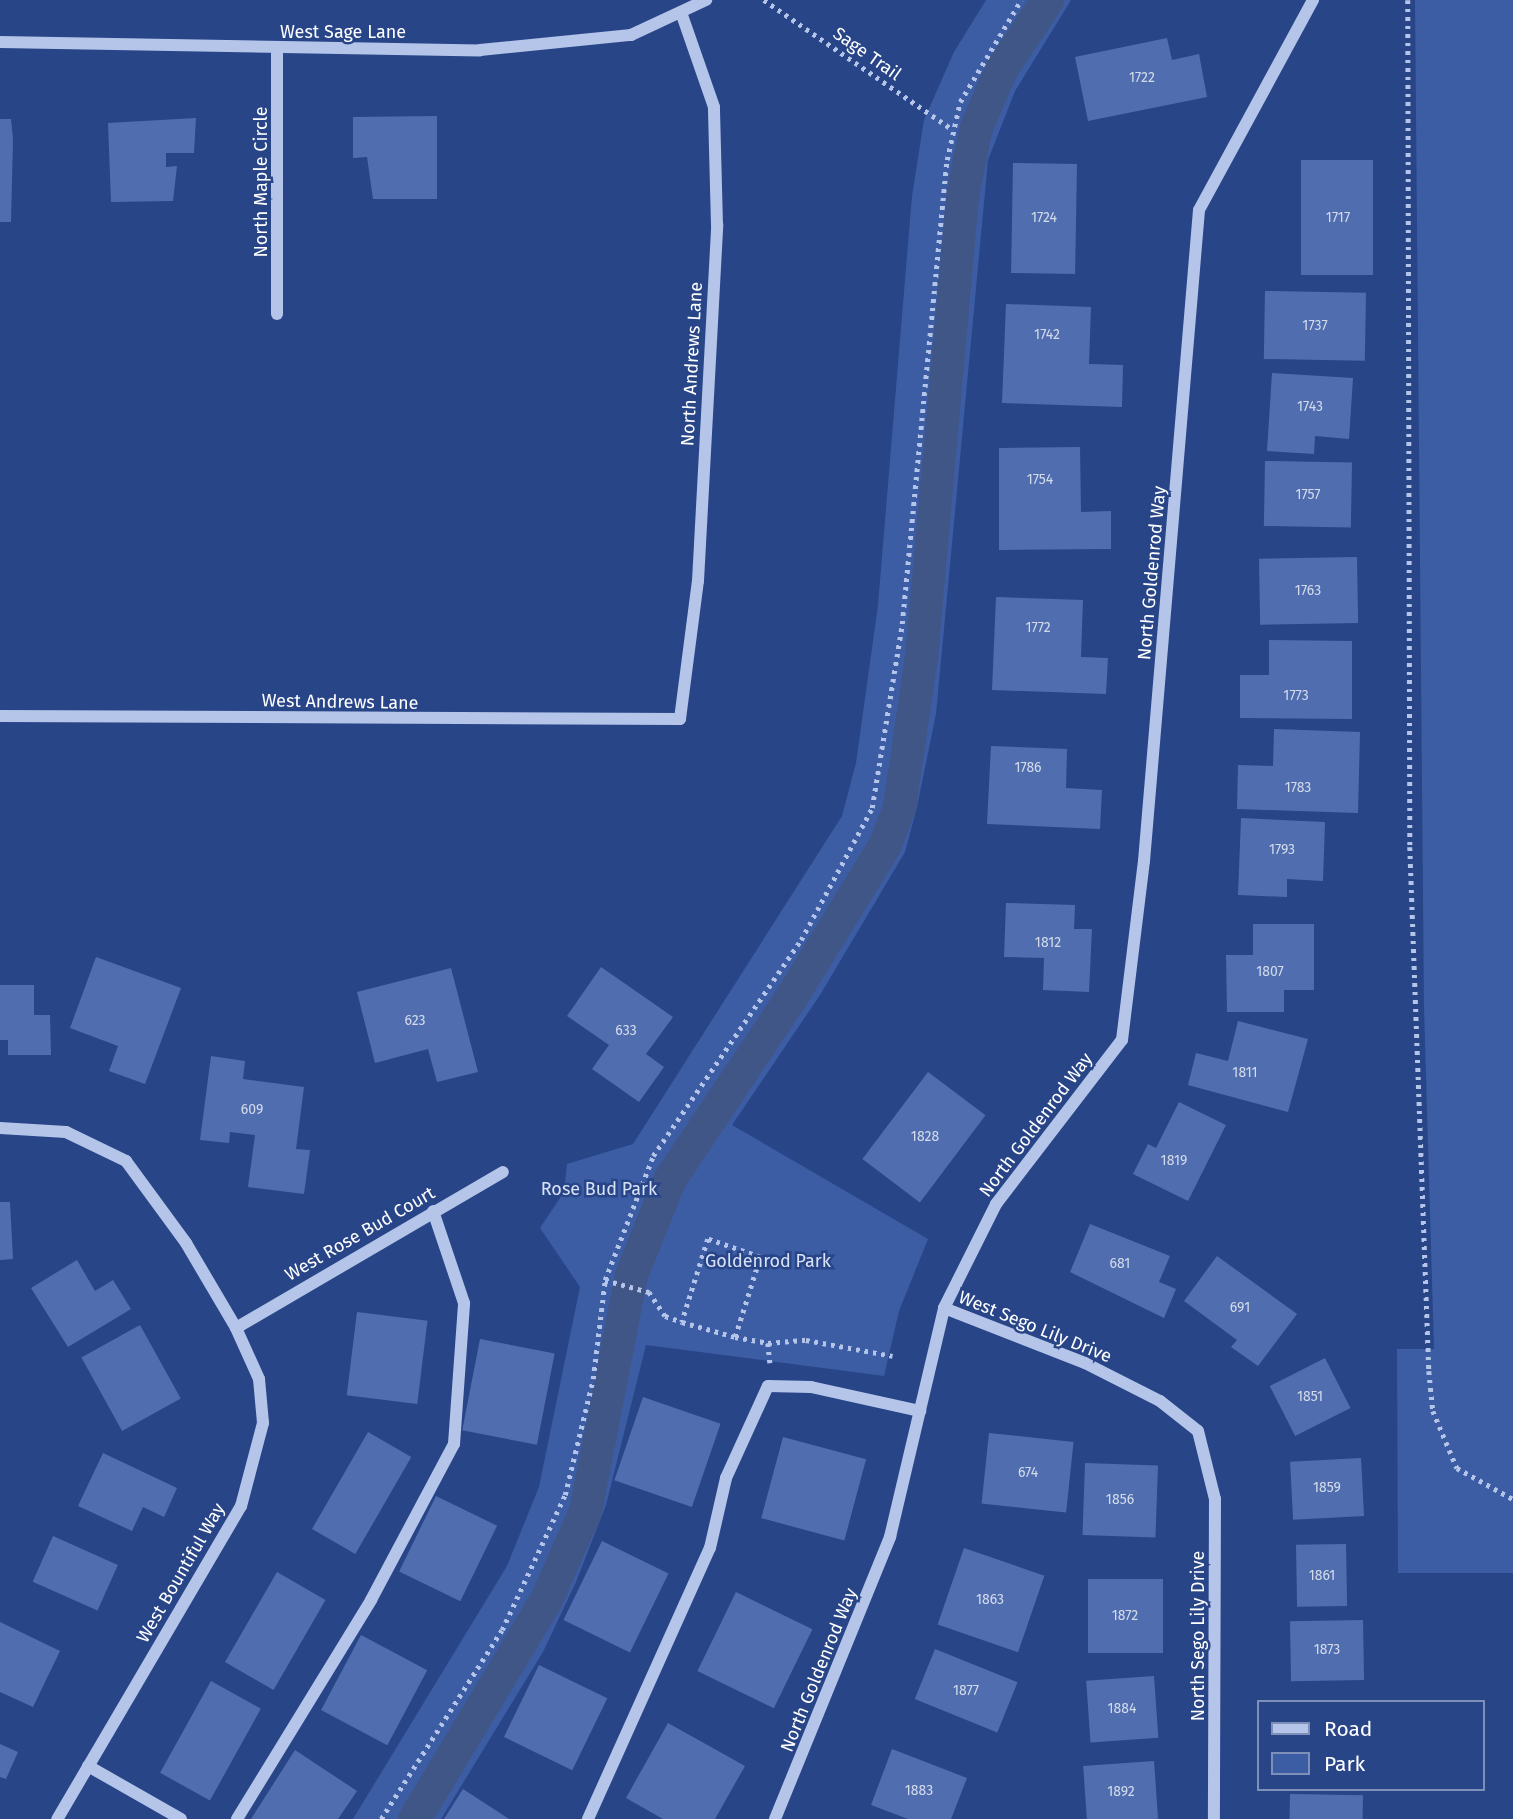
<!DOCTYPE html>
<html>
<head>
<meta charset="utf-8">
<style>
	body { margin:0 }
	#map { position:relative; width:1513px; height:1819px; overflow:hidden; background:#284588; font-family:"Fira Sans",sans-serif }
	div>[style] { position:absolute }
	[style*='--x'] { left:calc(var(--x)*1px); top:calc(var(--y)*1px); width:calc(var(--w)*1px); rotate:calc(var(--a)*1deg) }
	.green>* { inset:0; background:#3c5da4 }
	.canal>* { height:33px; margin:-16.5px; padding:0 16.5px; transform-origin:16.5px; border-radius:16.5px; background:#405687 }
	.building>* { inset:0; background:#506eaf; transform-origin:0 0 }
	.path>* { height:4.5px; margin-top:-2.25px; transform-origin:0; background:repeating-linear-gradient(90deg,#b4c5e9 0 3.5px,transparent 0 8.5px) }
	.minor>* { height:12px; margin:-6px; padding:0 6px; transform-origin:6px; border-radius:6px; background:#b4c5e9 }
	span { translate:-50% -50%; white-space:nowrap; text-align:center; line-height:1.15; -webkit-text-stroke:5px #284588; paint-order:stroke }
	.number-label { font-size:14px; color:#d3dbeb }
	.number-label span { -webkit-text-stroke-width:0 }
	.street-label { font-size:18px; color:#fff }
	.park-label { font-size:18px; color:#d8e2f7 }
	.legend { position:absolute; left:1257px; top:1700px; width:228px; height:91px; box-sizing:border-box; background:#284588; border:2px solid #7e8fb8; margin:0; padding:9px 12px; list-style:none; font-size:21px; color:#fff }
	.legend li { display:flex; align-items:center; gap:14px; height:35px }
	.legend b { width:35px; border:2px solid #7e8fb8 }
</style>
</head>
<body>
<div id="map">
	<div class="green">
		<i style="clip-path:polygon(986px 0,1071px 0,1015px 91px,988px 160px,936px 714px,917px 807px,905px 852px,820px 995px,732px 1125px,928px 1239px,899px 1311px,884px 1376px,646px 1345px,606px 1505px,576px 1582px,543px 1652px,441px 1819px,353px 1819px,507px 1566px,539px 1487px,580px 1287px,540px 1228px,564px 1192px,567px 1164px,633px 1144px,842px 816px,856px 763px,878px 605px,912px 196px,924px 120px,954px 52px)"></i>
		<i style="clip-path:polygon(1415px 0,1513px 0,1513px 1573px,1398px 1573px,1397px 1349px,1434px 1349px,1424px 1007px)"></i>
	</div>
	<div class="canal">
		<i style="--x:414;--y:1819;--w:257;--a:-59"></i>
		<i style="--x:546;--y:1599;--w:96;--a:-66.1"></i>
		<i style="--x:585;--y:1511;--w:240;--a:-79"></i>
		<i style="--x:631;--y:1275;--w:102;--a:-68.2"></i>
		<i style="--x:669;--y:1180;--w:220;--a:-56.3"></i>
		<i style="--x:791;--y:997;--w:177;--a:-58.4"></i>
		<i style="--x:884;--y:846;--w:42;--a:-69"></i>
		<i style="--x:899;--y:807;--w:153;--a:-81.7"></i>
		<i style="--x:921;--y:656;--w:464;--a:-84.9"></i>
		<i style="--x:962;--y:194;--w:68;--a:-78.2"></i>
		<i style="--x:976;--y:127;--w:63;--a:-66.7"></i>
		<i style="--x:1001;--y:69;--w:83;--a:-56.3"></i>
	</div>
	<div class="building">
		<i style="clip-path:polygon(1167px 38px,1172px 60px,1199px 54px,1207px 97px,1088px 121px,1075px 57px)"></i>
		<i style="clip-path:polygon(437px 116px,437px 199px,373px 199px,367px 157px,353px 158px,353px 117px)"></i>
		<i style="clip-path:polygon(196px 118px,194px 153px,166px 153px,166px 167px,177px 166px,173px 201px,111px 202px,108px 123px)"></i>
		<i style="clip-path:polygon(0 119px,11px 119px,13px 139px,11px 222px,0 222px)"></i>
		<i style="left:1373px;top:160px;width:115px;height:72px;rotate:90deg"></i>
		<i style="left:1013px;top:163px;width:64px;height:110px;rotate:1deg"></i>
		<i style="left:1265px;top:291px;width:101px;height:68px;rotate:1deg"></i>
		<i style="clip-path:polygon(1006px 304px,1091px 307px,1089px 364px,1123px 365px,1122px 407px,1002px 403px)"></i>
		<i style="clip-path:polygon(1272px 373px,1353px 378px,1349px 439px,1315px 436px,1314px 454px,1267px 451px)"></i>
		<i style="clip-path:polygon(1080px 447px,1081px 512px,1111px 511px,1111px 549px,999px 550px,999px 448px)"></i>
		<i style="left:1265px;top:461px;width:87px;height:65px;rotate:1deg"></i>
		<i style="left:1357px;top:557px;width:66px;height:98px;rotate:89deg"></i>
		<i style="clip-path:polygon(996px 597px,1083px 600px,1081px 657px,1108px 658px,1106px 694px,992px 690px)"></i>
		<i style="clip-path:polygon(1269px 640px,1352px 641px,1352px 719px,1240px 718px,1240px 675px,1269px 675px)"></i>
		<i style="clip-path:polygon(1274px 729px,1360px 732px,1358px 813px,1237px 809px,1238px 765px,1273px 766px)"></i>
		<i style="clip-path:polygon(991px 746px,1067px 749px,1066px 788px,1102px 790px,1100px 829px,987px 824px)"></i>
		<i style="clip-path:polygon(1241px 818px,1325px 822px,1323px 881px,1287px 879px,1287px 897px,1238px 895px)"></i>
		<i style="clip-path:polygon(1006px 903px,1075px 905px,1074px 929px,1092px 929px,1089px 992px,1043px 990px,1044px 958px,1004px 957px)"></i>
		<i style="clip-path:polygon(1253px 924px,1314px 924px,1314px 990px,1284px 990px,1284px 1012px,1227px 1012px,1226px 955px,1253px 955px)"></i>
		<i style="clip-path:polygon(96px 957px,181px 988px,145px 1084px,109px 1071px,118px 1046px,70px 1028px)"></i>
		<i style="clip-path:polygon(601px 967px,673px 1017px,646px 1054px,664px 1067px,639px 1102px,592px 1069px,609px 1045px,567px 1016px)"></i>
		<i style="clip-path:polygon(451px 968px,478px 1072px,437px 1082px,428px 1049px,375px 1063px,357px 992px)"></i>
		<i style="clip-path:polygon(0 985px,34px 985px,34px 1015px,50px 1015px,51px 1055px,8px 1055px,8px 1040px,0 1040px)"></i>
		<i style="clip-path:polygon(1238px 1021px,1308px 1039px,1288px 1112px,1188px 1085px,1196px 1053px,1228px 1061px)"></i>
		<i style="clip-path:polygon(211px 1056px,245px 1061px,243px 1079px,304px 1087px,296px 1149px,310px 1150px,304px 1194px,248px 1187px,255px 1135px,230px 1132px,229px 1143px,200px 1140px)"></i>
		<i style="left:928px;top:1072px;width:72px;height:109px;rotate:37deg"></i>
		<i style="clip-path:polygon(1179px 1102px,1226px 1125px,1188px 1201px,1133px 1174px,1148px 1144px,1156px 1148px)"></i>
		<i style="clip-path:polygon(0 1202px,10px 1202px,13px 1259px,0 1260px)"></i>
		<i style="clip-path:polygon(1090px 1224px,1170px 1256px,1159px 1282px,1176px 1289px,1164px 1318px,1070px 1272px)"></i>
		<i style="clip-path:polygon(1217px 1256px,1297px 1314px,1258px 1366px,1231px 1347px,1237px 1340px,1184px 1301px)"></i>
		<i style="clip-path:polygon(77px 1260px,95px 1291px,113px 1280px,131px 1309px,68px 1347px,31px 1288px)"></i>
		<i style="left:357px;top:1312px;width:71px;height:84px;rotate:7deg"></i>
		<i style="left:140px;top:1325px;width:84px;height:67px;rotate:61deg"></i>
		<i style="left:480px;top:1339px;width:76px;height:93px;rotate:11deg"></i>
		<i style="left:1325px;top:1358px;width:56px;height:62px;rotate:63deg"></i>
		<i style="left:643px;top:1397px;width:82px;height:88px;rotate:19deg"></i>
		<i style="left:368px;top:1432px;width:50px;height:112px;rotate:30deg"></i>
		<i style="left:989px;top:1433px;width:85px;height:71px;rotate:6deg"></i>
		<i style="left:783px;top:1437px;width:86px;height:84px;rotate:15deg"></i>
		<i style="clip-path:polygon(103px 1453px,177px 1488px,164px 1517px,143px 1507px,132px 1531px,78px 1506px)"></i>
		<i style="left:1361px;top:1458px;width:58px;height:71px;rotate:87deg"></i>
		<i style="left:1085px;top:1463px;width:73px;height:72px;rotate:2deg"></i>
		<i style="left:436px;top:1496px;width:68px;height:84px;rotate:26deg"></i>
		<i style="left:53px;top:1536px;width:71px;height:50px;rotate:24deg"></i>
		<i style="left:602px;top:1541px;width:74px;height:88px;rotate:26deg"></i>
		<i style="left:1346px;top:1544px;width:62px;height:50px;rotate:89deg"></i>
		<i style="left:964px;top:1548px;width:85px;height:81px;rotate:19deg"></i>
		<i style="left:277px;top:1572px;width:56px;height:104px;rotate:30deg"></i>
		<i style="left:1088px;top:1579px;width:75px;height:74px"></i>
		<i style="left:736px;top:1592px;width:85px;height:88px;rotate:26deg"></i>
		<i style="left:1363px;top:1620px;width:60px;height:73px;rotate:89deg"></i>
		<i style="clip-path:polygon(0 1622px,60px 1651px,33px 1707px,0 1692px)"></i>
		<i style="left:361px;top:1635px;width:75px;height:85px;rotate:28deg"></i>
		<i style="left:935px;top:1649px;width:89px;height:54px;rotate:22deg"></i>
		<i style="left:539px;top:1665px;width:76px;height:80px;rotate:26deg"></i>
		<i style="left:1154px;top:1676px;width:62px;height:68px;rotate:86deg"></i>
		<i style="left:211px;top:1681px;width:57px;height:105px;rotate:29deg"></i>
		<i style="clip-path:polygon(668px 1723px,745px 1766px,715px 1819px,663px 1819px,626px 1798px)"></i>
		<i style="clip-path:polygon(0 1744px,18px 1752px,6px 1779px,0 1777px)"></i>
		<i style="clip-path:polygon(892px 1749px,967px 1778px,951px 1819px,908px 1819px,871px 1805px)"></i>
		<i style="clip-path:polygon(295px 1750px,357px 1791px,338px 1819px,251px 1819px)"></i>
		<i style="left:1154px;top:1761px;width:58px;height:71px;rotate:86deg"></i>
		<i style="clip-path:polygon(463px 1789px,509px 1819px,444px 1819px)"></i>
		<i style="left:1290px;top:1794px;width:73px;height:25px;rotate:1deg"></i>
	</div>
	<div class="path">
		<i style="--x:764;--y:0;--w:229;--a:34.5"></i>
		<i style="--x:1408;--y:0;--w:847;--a:89.86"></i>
		<i style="--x:1410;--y:847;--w:524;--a:87.92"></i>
		<i style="--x:1429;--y:1371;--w:40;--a:84.3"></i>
		<i style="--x:1433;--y:1411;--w:62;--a:67.2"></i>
		<i style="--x:1457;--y:1468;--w:64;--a:29"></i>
		<i style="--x:605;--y:1280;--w:46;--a:15.3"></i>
		<i style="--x:649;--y:1292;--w:29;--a:56"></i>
		<i style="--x:665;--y:1316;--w:18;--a:19"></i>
		<i style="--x:735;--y:1337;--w:84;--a:-72.6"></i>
		<i style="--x:760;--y:1257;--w:55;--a:-160.9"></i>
		<i style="--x:708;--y:1239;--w:87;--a:107.4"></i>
		<i style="--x:682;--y:1322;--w:55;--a:15.8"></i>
		<i style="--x:735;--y:1337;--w:34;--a:10"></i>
		<i style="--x:768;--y:1343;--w:38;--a:-5"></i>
		<i style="--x:806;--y:1340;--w:88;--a:10.4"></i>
		<i style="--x:768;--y:1343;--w:20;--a:84"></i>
		<i style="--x:381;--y:1819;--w:224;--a:-57.4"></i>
		<i style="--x:502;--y:1630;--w:149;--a:-65"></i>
		<i style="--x:565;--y:1495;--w:119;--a:-76.4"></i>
		<i style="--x:593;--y:1379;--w:100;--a:-83.1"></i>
		<i style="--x:605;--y:1280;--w:133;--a:-68.8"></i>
		<i style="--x:653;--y:1156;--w:262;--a:-55.6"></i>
		<i style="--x:801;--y:940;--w:150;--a:-61.7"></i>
		<i style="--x:872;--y:808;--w:186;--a:-80.7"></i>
		<i style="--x:902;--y:624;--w:466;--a:-84.5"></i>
		<i style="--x:947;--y:160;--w:59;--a:-77.4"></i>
		<i style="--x:960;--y:102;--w:119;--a:-59.1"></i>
	</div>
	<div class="minor">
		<i style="--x:0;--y:42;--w:480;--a:1"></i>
		<i style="--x:480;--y:50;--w:152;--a:-5.7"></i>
		<i style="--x:631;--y:35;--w:83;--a:-25"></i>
		<i style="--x:277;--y:50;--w:264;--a:90"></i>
		<i style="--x:0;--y:716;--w:680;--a:0.25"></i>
		<i style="--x:680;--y:719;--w:139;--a:-82.6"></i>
		<i style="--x:698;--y:581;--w:357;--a:-86.9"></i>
		<i style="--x:717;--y:225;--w:118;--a:-91.5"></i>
		<i style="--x:714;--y:107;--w:97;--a:-109.2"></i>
		<i style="--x:0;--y:1128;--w:66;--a:3.5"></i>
		<i style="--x:66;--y:1132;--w:67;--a:25.8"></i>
		<i style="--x:126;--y:1161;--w:102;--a:53.8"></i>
		<i style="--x:186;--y:1243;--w:99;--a:59.5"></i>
		<i style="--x:236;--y:1328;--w:56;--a:65.7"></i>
		<i style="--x:259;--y:1379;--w:44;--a:84.8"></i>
		<i style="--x:263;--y:1423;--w:86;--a:104.8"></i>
		<i style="--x:241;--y:1506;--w:363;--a:120.4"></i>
		<i style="--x:944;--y:1308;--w:151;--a:21.3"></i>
		<i style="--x:1085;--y:1363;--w:84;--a:26.9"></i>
		<i style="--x:1160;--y:1401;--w:48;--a:38.3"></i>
		<i style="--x:1198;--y:1431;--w:70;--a:76"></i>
		<i style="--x:1215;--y:1499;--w:320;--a:90.2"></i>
		<i style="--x:236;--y:1328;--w:309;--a:-30.3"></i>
		<i style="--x:88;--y:1766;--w:107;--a:29.7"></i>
		<i style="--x:237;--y:1819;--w:257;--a:-58.5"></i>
		<i style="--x:371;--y:1600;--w:177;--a:-62"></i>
		<i style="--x:454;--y:1444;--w:141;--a:-85.9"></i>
		<i style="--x:464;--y:1303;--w:97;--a:-108.6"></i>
		<i style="--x:588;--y:1819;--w:297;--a:-65.8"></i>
		<i style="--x:710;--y:1548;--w:72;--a:-77.1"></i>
		<i style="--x:726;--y:1478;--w:101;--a:-65.5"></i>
		<i style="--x:768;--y:1386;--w:43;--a:1.3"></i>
		<i style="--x:811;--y:1387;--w:112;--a:12.4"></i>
		<i style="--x:775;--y:1819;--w:305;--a:-67.8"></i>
		<i style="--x:890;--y:1537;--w:235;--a:-76.7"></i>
		<i style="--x:944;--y:1308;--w:116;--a:-63.4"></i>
		<i style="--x:996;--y:1204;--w:207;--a:-52.5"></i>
		<i style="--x:1122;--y:1040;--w:180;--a:-83"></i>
		<i style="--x:1144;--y:861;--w:653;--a:-85.17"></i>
		<i style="--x:1199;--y:210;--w:239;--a:-61.5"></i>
	</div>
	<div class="number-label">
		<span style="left:1142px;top:78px">1722</span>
		<span style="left:1044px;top:218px">1724</span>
		<span style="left:1338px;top:218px">1717</span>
		<span style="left:1315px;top:326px">1737</span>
		<span style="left:1047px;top:335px">1742</span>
		<span style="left:1310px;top:407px">1743</span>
		<span style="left:1040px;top:480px">1754</span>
		<span style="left:1308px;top:495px">1757</span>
		<span style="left:1308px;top:591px">1763</span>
		<span style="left:1038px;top:628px">1772</span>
		<span style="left:1296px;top:696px">1773</span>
		<span style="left:1028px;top:768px">1786</span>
		<span style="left:1298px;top:788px">1783</span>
		<span style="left:1282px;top:850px">1793</span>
		<span style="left:1048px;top:943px">1812</span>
		<span style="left:1270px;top:972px">1807</span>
		<span style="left:415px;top:1021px">623</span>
		<span style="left:626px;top:1031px">633</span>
		<span style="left:1245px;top:1073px">1811</span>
		<span style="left:252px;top:1110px">609</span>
		<span style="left:925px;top:1137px">1828</span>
		<span style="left:1174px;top:1161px">1819</span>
		<span style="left:1120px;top:1264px">681</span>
		<span style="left:1240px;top:1308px">691</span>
		<span style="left:1310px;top:1397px">1851</span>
		<span style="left:1028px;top:1473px">674</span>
		<span style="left:1327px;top:1488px">1859</span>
		<span style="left:1120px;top:1500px">1856</span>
		<span style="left:1322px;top:1576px">1861</span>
		<span style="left:990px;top:1600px">1863</span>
		<span style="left:1125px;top:1616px">1872</span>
		<span style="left:1327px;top:1650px">1873</span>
		<span style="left:966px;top:1691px">1877</span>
		<span style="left:1122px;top:1709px">1884</span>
		<span style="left:919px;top:1791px">1883</span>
		<span style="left:1121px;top:1792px">1892</span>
	</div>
	<div class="street-label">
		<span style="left:343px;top:32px">West Sage Lane</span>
		<span style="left:867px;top:54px;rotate:35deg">Sage Trail</span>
		<span style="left:261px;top:182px;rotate:-90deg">North Maple Circle</span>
		<span style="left:692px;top:364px;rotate:-87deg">North Andrews Lane</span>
		<span style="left:1152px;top:573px;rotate:-85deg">North Goldenrod Way</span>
		<span style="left:340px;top:702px;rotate:1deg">West Andrews Lane</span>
		<span style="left:1036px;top:1125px;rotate:-53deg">North Goldenrod Way</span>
		<span style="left:360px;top:1234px;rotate:-30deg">West Rose Bud Court</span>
		<span style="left:1035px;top:1327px;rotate:22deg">West Sego Lily Drive</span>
		<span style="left:181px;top:1573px;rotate:-60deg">West Bountiful Way</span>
		<span style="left:1198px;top:1636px;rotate:-90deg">North Sego Lily Drive</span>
		<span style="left:819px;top:1670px;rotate:-68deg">North Goldenrod Way</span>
	</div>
	<div class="park-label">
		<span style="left:599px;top:1189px">Rose Bud Park</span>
		<span style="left:768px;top:1261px">Goldenrod Park</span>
	</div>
	<ul class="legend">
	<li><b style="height:9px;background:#b4c5e9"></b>Road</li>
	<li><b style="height:19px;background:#3c5da4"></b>Park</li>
	</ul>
</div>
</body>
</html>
